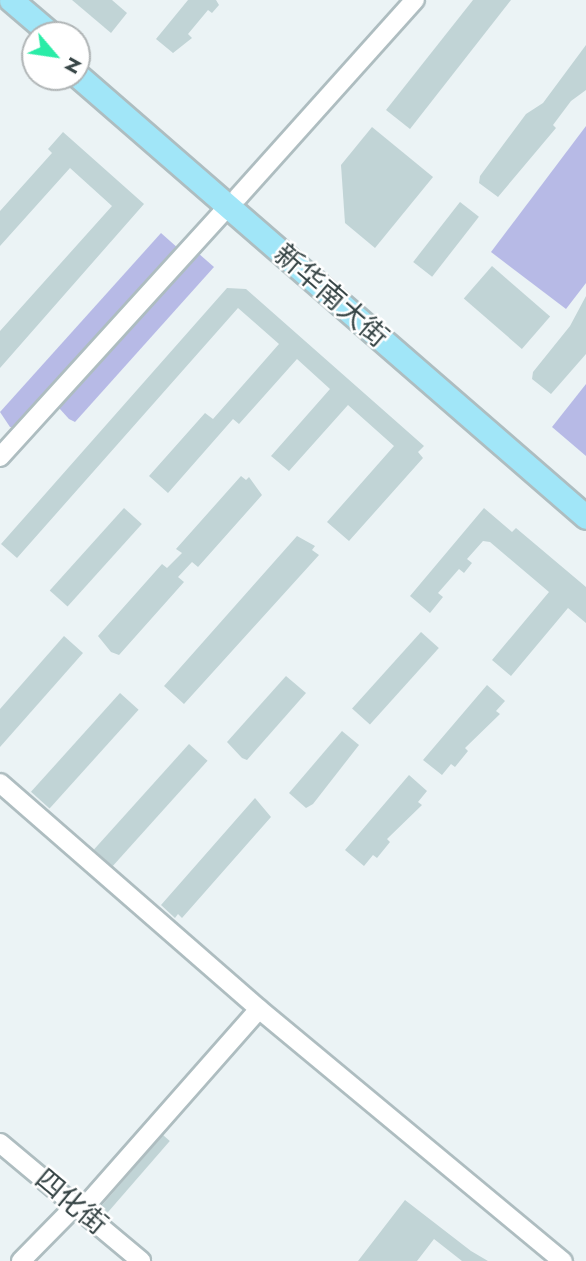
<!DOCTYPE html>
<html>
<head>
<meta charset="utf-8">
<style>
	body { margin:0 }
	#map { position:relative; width:586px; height:1261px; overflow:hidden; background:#ebf3f5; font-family:Jost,"Noto Sans SC",sans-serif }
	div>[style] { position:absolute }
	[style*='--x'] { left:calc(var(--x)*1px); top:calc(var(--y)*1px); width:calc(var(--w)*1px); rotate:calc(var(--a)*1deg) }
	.green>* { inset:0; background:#b7bae6 }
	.building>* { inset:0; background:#c1d4d6; transform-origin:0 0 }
	.roads { filter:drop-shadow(2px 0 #aebdc0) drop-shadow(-2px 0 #aebdc0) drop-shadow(0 2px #aebdc0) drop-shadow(0 -2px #aebdc0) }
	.minor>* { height:18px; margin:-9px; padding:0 9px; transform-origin:9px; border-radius:9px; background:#fff }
	.major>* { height:23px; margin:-11.5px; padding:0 11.5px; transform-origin:11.5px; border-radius:11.5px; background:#a1e6f8 }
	span { translate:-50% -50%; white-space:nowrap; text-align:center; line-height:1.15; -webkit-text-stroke:5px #fff; paint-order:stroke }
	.street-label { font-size:28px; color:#394748 }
	.north { position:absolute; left:21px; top:21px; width:70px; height:70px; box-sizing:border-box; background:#fff; border:2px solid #b0b5b6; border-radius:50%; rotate:119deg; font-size:19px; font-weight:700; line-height:28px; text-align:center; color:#394748 }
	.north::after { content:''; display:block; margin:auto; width:24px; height:32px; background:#2aeca7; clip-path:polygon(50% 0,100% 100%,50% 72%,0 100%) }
</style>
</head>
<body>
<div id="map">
	<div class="green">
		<i style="clip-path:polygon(586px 126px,586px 283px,566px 309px,491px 252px)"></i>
		<i style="clip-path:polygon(161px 233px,179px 249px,17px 428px,10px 427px,0 412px)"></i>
		<i style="clip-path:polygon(198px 253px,214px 267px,75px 422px,69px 419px,59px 408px)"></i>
		<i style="clip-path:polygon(586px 384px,586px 456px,552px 427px)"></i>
	</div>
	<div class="building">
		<i style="clip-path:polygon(72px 0,112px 0,127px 13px,111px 33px)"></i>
		<i style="clip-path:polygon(188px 0,216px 0,219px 5px,212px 13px,208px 10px,188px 34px,192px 38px,173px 53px,156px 39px)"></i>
		<i style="clip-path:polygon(473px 0,511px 0,410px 129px,386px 110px)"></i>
		<i style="clip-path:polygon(586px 45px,586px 90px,571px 101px,553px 125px,556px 128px,498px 197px,479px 183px,480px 176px,526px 114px,543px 103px)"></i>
		<i style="clip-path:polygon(372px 127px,433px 177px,375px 248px,345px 223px,341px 165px)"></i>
		<i style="clip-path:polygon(63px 132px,144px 204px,0 368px,0 331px,112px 206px,70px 168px,0 246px,0 211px,52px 153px,48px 149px)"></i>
		<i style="left:460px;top:202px;width:24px;height:76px;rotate:38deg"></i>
		<i style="left:492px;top:266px;width:77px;height:43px;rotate:41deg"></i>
		<i style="clip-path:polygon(227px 288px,246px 289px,424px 446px,418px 452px,423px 458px,349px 541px,327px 522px,394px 446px,348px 405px,289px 471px,271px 456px,330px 389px,297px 359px,239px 424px,233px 419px,168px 493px,149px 476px,205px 413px,213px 419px,279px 344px,238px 308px,17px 558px,1px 544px)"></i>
		<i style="clip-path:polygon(586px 296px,586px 354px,551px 394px,532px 379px,533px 372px,570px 326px)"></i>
		<i style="clip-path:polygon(241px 476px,246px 480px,249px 477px,262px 495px,198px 567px,192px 562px,178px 577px,184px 582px,119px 655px,111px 652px,98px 636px,162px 564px,167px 568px,182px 553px,176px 549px)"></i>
		<i style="left:124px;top:508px;width:24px;height:111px;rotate:42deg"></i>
		<i style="clip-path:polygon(484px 508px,512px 532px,516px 528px,586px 587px,586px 623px,568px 608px,511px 676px,492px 660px,549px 592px,490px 542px,483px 541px,467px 559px,472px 563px,464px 573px,459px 569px,438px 593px,443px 597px,430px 613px,410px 596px)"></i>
		<i style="clip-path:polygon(297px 536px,315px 546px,312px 550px,319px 555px,184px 704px,164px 686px)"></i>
		<i style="left:421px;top:632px;width:24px;height:103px;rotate:42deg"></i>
		<i style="clip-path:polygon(64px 636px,83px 653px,0 747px,0 709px)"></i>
		<i style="clip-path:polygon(286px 676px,306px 693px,247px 760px,242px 758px,227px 742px)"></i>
		<i style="clip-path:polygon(487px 685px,505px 701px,496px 711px,500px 714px,465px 748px,468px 751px,455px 767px,451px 764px,442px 775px,423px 760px)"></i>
		<i style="left:120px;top:693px;width:25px;height:133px;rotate:42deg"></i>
		<i style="clip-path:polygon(342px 731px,359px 745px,313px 804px,306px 808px,289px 793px)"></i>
		<i style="left:189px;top:744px;width:25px;height:142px;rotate:42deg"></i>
		<i style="clip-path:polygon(409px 775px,427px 791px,418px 802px,422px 805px,387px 839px,390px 842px,377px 858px,373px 855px,364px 866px,345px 850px)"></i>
		<i style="clip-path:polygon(255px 798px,271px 817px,182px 918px,178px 914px,175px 918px,161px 905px)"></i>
		<i style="left:163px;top:1135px;width:9px;height:100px;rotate:41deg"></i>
		<i style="clip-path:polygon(405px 1200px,471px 1251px,488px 1261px,462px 1261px,434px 1239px,417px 1261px,358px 1261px)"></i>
	</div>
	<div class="roads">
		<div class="minor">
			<i style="--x:238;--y:197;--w:265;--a:-48.1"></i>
			<i style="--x:0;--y:457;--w:339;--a:-47.7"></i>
			<i style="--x:0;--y:783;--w:344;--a:41.1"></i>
			<i style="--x:259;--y:1009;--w:395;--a:39.7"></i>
			<i style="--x:0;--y:1143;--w:184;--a:39.9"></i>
			<i style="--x:81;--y:1211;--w:269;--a:-48.6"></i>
			<i style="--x:21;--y:1261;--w:77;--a:-45.5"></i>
		</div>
		<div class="major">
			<i style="--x:11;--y:0;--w:54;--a:40.5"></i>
			<i style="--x:77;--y:75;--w:674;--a:40.97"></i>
		</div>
	</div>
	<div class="street-label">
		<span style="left:331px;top:296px;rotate:41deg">新华南大街</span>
		<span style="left:71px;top:1202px;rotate:40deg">四化街</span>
	</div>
	<div class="north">N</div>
</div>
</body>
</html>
